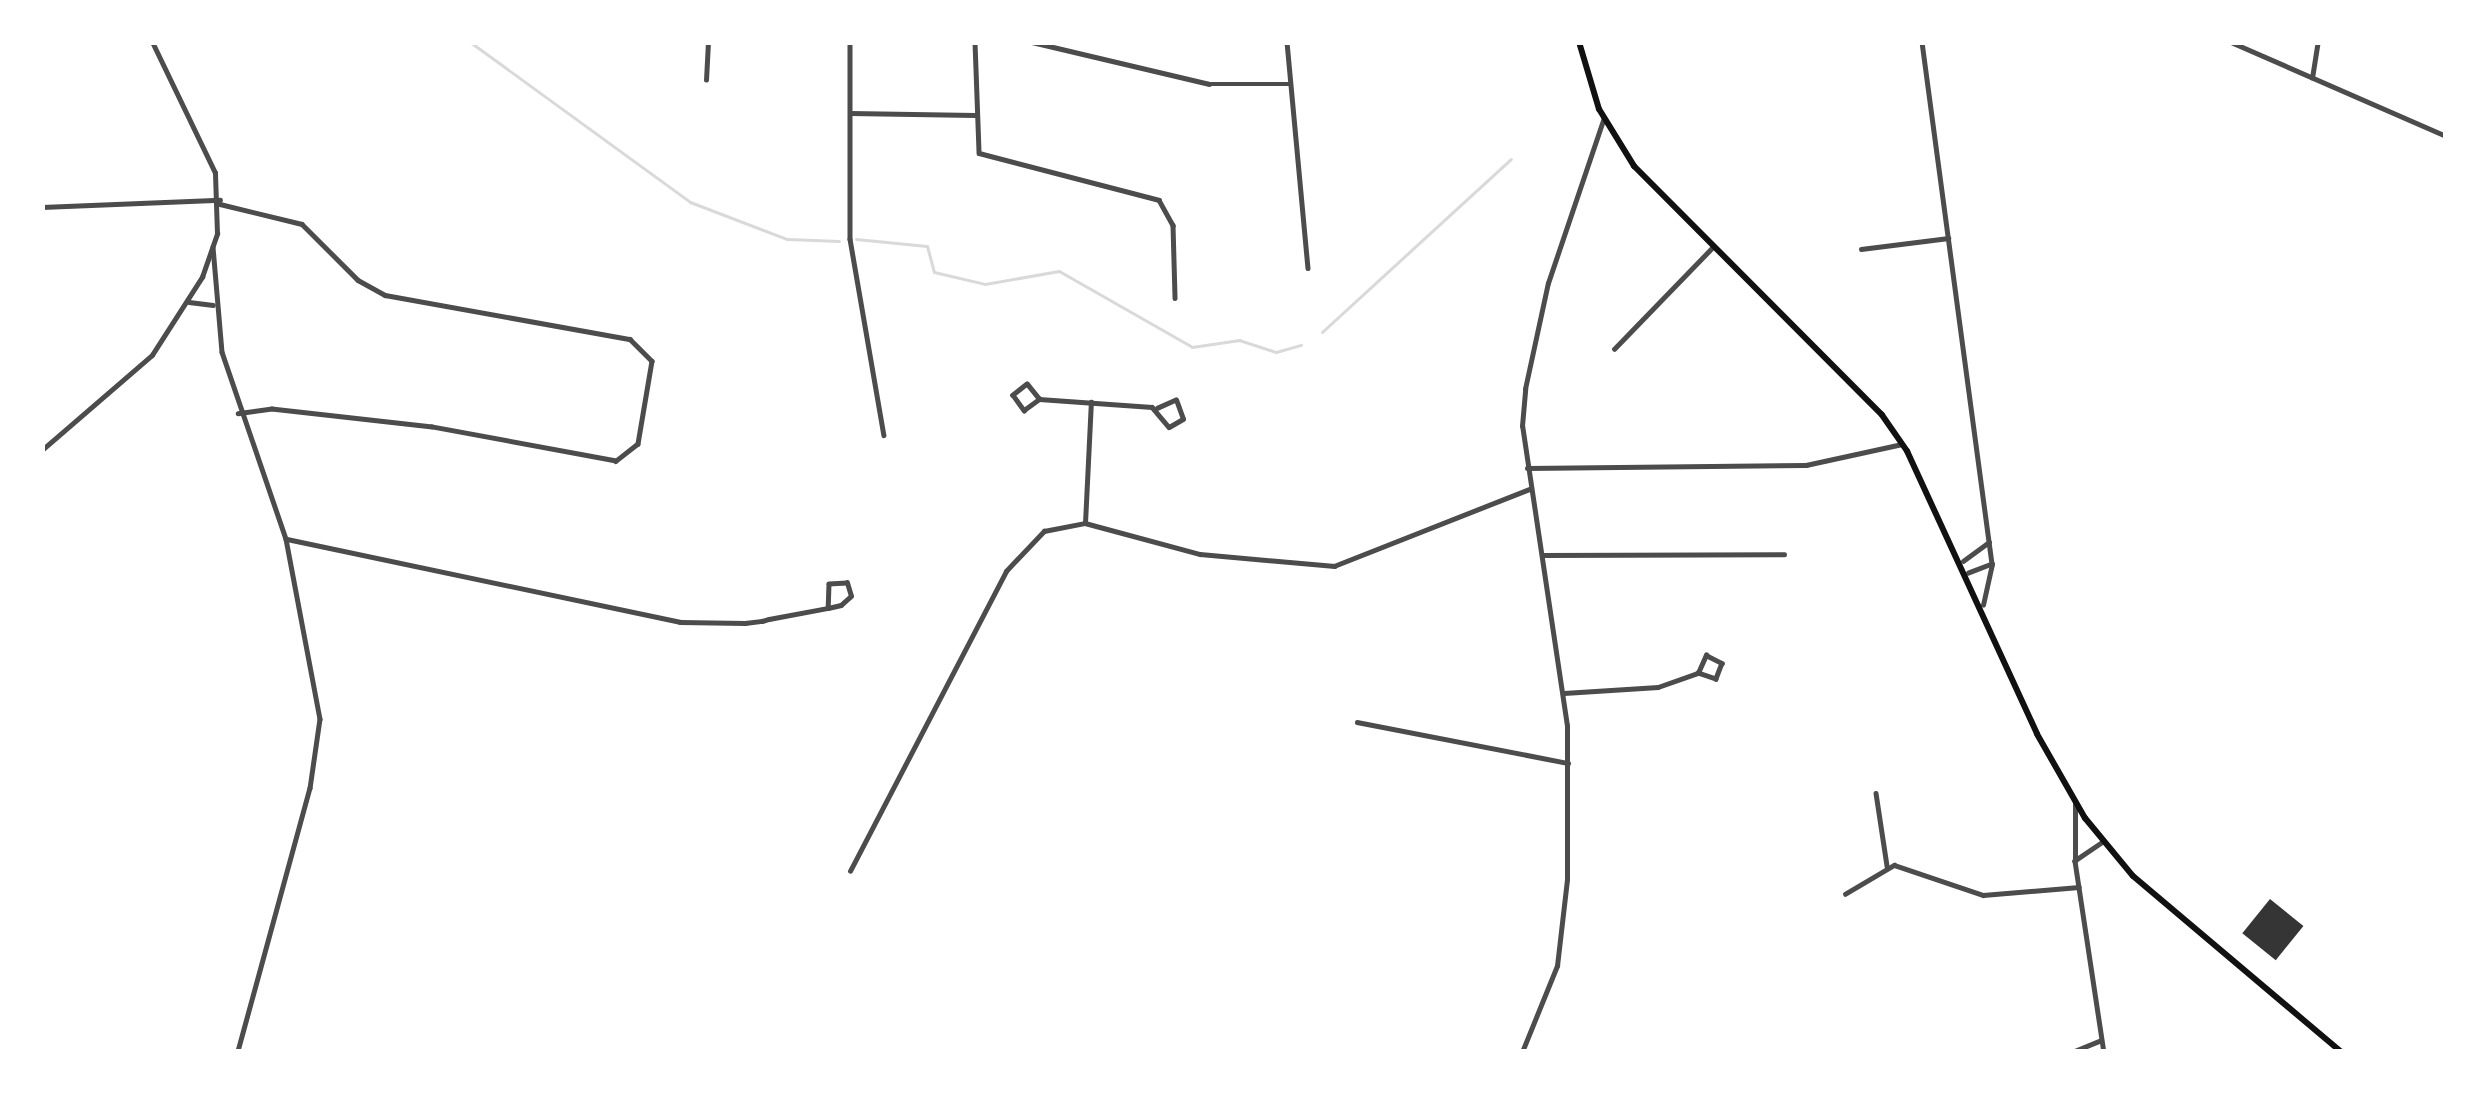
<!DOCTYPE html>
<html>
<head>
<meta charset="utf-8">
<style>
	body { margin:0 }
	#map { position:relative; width:2488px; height:1094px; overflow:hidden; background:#fff; font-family:Rubik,sans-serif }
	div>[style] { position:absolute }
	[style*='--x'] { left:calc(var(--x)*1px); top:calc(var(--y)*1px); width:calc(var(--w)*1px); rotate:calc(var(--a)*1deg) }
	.stream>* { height:3px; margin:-1.5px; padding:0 1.5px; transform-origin:1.5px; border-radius:1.5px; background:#d9d9d9 }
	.building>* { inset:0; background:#353535; transform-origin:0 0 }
	.minor>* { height:4.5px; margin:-2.25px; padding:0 2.25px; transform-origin:2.25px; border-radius:2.25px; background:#4c4c4c }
	.tertiary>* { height:4.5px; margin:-2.25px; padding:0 2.25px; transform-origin:2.25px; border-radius:2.25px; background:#4c4c4c }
	.secondary>* { height:6px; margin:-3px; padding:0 3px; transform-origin:3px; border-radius:3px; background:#111 }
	span { translate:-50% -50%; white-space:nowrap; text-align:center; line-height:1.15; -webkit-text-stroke:9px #fff; paint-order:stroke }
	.frame { position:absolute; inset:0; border:45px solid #fff; pointer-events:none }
</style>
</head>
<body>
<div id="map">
	<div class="stream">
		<i style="--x:470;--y:42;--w:272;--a:36"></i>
		<i style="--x:690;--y:202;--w:104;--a:20.9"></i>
		<i style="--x:787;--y:239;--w:52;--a:2.2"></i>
		<i style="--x:856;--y:239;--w:71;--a:5.6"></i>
		<i style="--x:927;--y:246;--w:27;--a:75"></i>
		<i style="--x:934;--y:272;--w:52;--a:13.2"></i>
		<i style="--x:985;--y:284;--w:75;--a:-10"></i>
		<i style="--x:1059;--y:271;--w:153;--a:29.7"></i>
		<i style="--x:1192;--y:347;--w:48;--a:-8.5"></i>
		<i style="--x:1239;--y:340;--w:39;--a:18"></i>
		<i style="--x:1276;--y:352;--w:26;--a:-16"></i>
		<i style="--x:1322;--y:332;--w:256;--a:-42.5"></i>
	</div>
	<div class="building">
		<i style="left:2270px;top:899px;width:43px;height:44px;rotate:39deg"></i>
	</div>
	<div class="minor">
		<i style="--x:850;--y:42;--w:197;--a:90"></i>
		<i style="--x:850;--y:239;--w:199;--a:80.2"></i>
		<i style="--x:975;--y:42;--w:111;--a:87.9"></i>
		<i style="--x:979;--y:153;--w:186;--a:14.6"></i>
		<i style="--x:1159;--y:200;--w:29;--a:61"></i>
		<i style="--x:1173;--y:225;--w:73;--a:88.4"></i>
		<i style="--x:1032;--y:42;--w:182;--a:13.3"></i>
		<i style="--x:1209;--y:84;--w:80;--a:0"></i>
		<i style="--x:1287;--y:42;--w:227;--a:84.7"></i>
		<i style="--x:2231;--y:42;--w:235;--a:23.6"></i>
		<i style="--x:2312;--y:78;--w:36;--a:-81"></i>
		<i style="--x:706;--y:80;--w:38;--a:-87"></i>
		<i style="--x:850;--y:113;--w:125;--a:0.9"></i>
		<i style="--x:220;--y:204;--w:84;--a:13.7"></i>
		<i style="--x:302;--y:224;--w:79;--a:45"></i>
		<i style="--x:358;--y:280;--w:31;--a:29"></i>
		<i style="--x:385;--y:295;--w:249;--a:10.2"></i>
		<i style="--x:630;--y:339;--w:31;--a:45"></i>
		<i style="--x:652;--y:361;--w:84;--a:99.6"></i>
		<i style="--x:638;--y:444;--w:28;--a:142"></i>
		<i style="--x:616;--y:461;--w:187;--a:-169.5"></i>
		<i style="--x:432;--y:427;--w:161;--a:-173.6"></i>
		<i style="--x:272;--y:409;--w:34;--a:172"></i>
		<i style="--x:42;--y:207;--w:178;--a:-2.3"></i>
		<i style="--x:213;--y:247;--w:105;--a:85.1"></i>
		<i style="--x:222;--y:352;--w:198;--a:71.1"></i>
		<i style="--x:286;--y:539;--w:183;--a:79.3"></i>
		<i style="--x:320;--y:719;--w:70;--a:98.2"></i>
		<i style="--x:310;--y:788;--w:274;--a:105.3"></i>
		<i style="--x:1861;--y:249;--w:88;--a:-7.2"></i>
		<i style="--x:189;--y:302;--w:24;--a:7"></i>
		<i style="--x:1614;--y:349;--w:141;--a:-45.9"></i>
		<i style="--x:1039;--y:399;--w:19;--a:-129"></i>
		<i style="--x:1027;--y:384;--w:18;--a:142"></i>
		<i style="--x:1013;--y:395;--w:19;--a:54"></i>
		<i style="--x:1024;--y:410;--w:19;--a:-36"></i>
		<i style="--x:1039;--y:399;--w:113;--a:4"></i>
		<i style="--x:1152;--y:407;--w:26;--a:50"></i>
		<i style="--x:1169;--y:427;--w:16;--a:-30"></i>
		<i style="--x:1183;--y:419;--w:20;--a:-110"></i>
		<i style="--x:1176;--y:400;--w:20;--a:156"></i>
		<i style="--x:42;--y:450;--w:145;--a:-40.8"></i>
		<i style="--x:152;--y:355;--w:93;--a:-57.3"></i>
		<i style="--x:202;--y:277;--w:46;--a:-70.8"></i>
		<i style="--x:217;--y:234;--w:61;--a:-91.9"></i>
		<i style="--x:215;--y:173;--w:145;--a:-115.7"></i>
		<i style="--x:1527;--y:468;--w:279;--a:-0.6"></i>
		<i style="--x:1806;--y:465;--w:98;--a:-12.3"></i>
		<i style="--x:1085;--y:523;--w:121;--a:-87.2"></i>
		<i style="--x:287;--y:539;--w:402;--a:11.9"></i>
		<i style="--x:680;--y:622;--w:65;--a:0.9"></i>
		<i style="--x:745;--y:623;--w:17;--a:-7"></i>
		<i style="--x:762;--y:621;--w:7;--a:-16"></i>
		<i style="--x:769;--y:619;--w:60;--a:-10.6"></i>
		<i style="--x:828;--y:608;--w:13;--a:-13"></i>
		<i style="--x:841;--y:605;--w:13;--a:-42"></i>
		<i style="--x:851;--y:596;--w:14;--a:-107"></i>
		<i style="--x:847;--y:583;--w:18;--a:177"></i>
		<i style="--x:829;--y:584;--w:24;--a:92"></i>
		<i style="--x:1543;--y:555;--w:241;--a:-0.2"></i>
		<i style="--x:1564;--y:693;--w:94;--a:-3.7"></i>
		<i style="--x:1658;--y:687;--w:42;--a:-19.3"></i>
		<i style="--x:1698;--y:673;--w:20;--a:-66"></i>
		<i style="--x:1706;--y:655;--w:18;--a:27"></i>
		<i style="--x:1722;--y:663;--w:17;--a:111"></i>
		<i style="--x:1716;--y:679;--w:19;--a:-162"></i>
		<i style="--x:1357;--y:722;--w:215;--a:11"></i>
		<i style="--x:1876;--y:793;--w:74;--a:81.4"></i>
		<i style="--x:2103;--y:842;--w:34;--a:146"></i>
		<i style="--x:2075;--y:861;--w:193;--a:81.4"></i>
		<i style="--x:2075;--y:861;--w:57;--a:-90"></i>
		<i style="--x:850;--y:871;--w:338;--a:-62.5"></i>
		<i style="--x:1006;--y:571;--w:55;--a:-46.5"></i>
		<i style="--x:1044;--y:531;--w:42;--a:-11"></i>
		<i style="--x:1085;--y:523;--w:119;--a:15.1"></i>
		<i style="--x:1200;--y:554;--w:135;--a:5.1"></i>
		<i style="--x:1334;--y:566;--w:210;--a:-21.5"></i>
		<i style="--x:1845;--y:894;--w:57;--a:-30.6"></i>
		<i style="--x:1894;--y:865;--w:94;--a:18.6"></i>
		<i style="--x:1983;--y:895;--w:96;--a:-4.8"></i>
		<i style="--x:1522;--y:1052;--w:93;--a:-67.9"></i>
		<i style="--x:1557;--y:966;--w:87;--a:-83.4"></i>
		<i style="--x:1567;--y:880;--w:154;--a:-90"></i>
		<i style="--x:1567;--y:726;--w:303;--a:-98.5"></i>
		<i style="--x:1522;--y:426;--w:37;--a:-85"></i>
		<i style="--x:1525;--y:389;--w:108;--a:-77.8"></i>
		<i style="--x:1548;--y:283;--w:174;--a:-71.3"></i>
		<i style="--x:2072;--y:1052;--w:31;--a:-22"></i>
	</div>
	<div class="tertiary">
		<i style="--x:1922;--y:42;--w:527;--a:82.36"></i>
		<i style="--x:1992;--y:564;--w:25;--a:159"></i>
		<i style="--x:1963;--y:561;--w:32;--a:-36"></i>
		<i style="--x:1983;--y:605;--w:42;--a:-77.6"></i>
	</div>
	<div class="secondary">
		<i style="--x:1579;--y:42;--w:70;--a:73.4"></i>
		<i style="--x:1599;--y:109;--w:67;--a:58.4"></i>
		<i style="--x:1634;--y:166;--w:351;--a:45.1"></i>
		<i style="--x:1882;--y:415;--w:44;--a:55.2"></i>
		<i style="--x:1907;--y:451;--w:311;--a:65.3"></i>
		<i style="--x:2037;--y:734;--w:97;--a:60.3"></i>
		<i style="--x:2085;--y:818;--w:75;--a:50.4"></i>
		<i style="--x:2133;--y:876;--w:272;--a:40.2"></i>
	</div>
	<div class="frame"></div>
</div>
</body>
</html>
